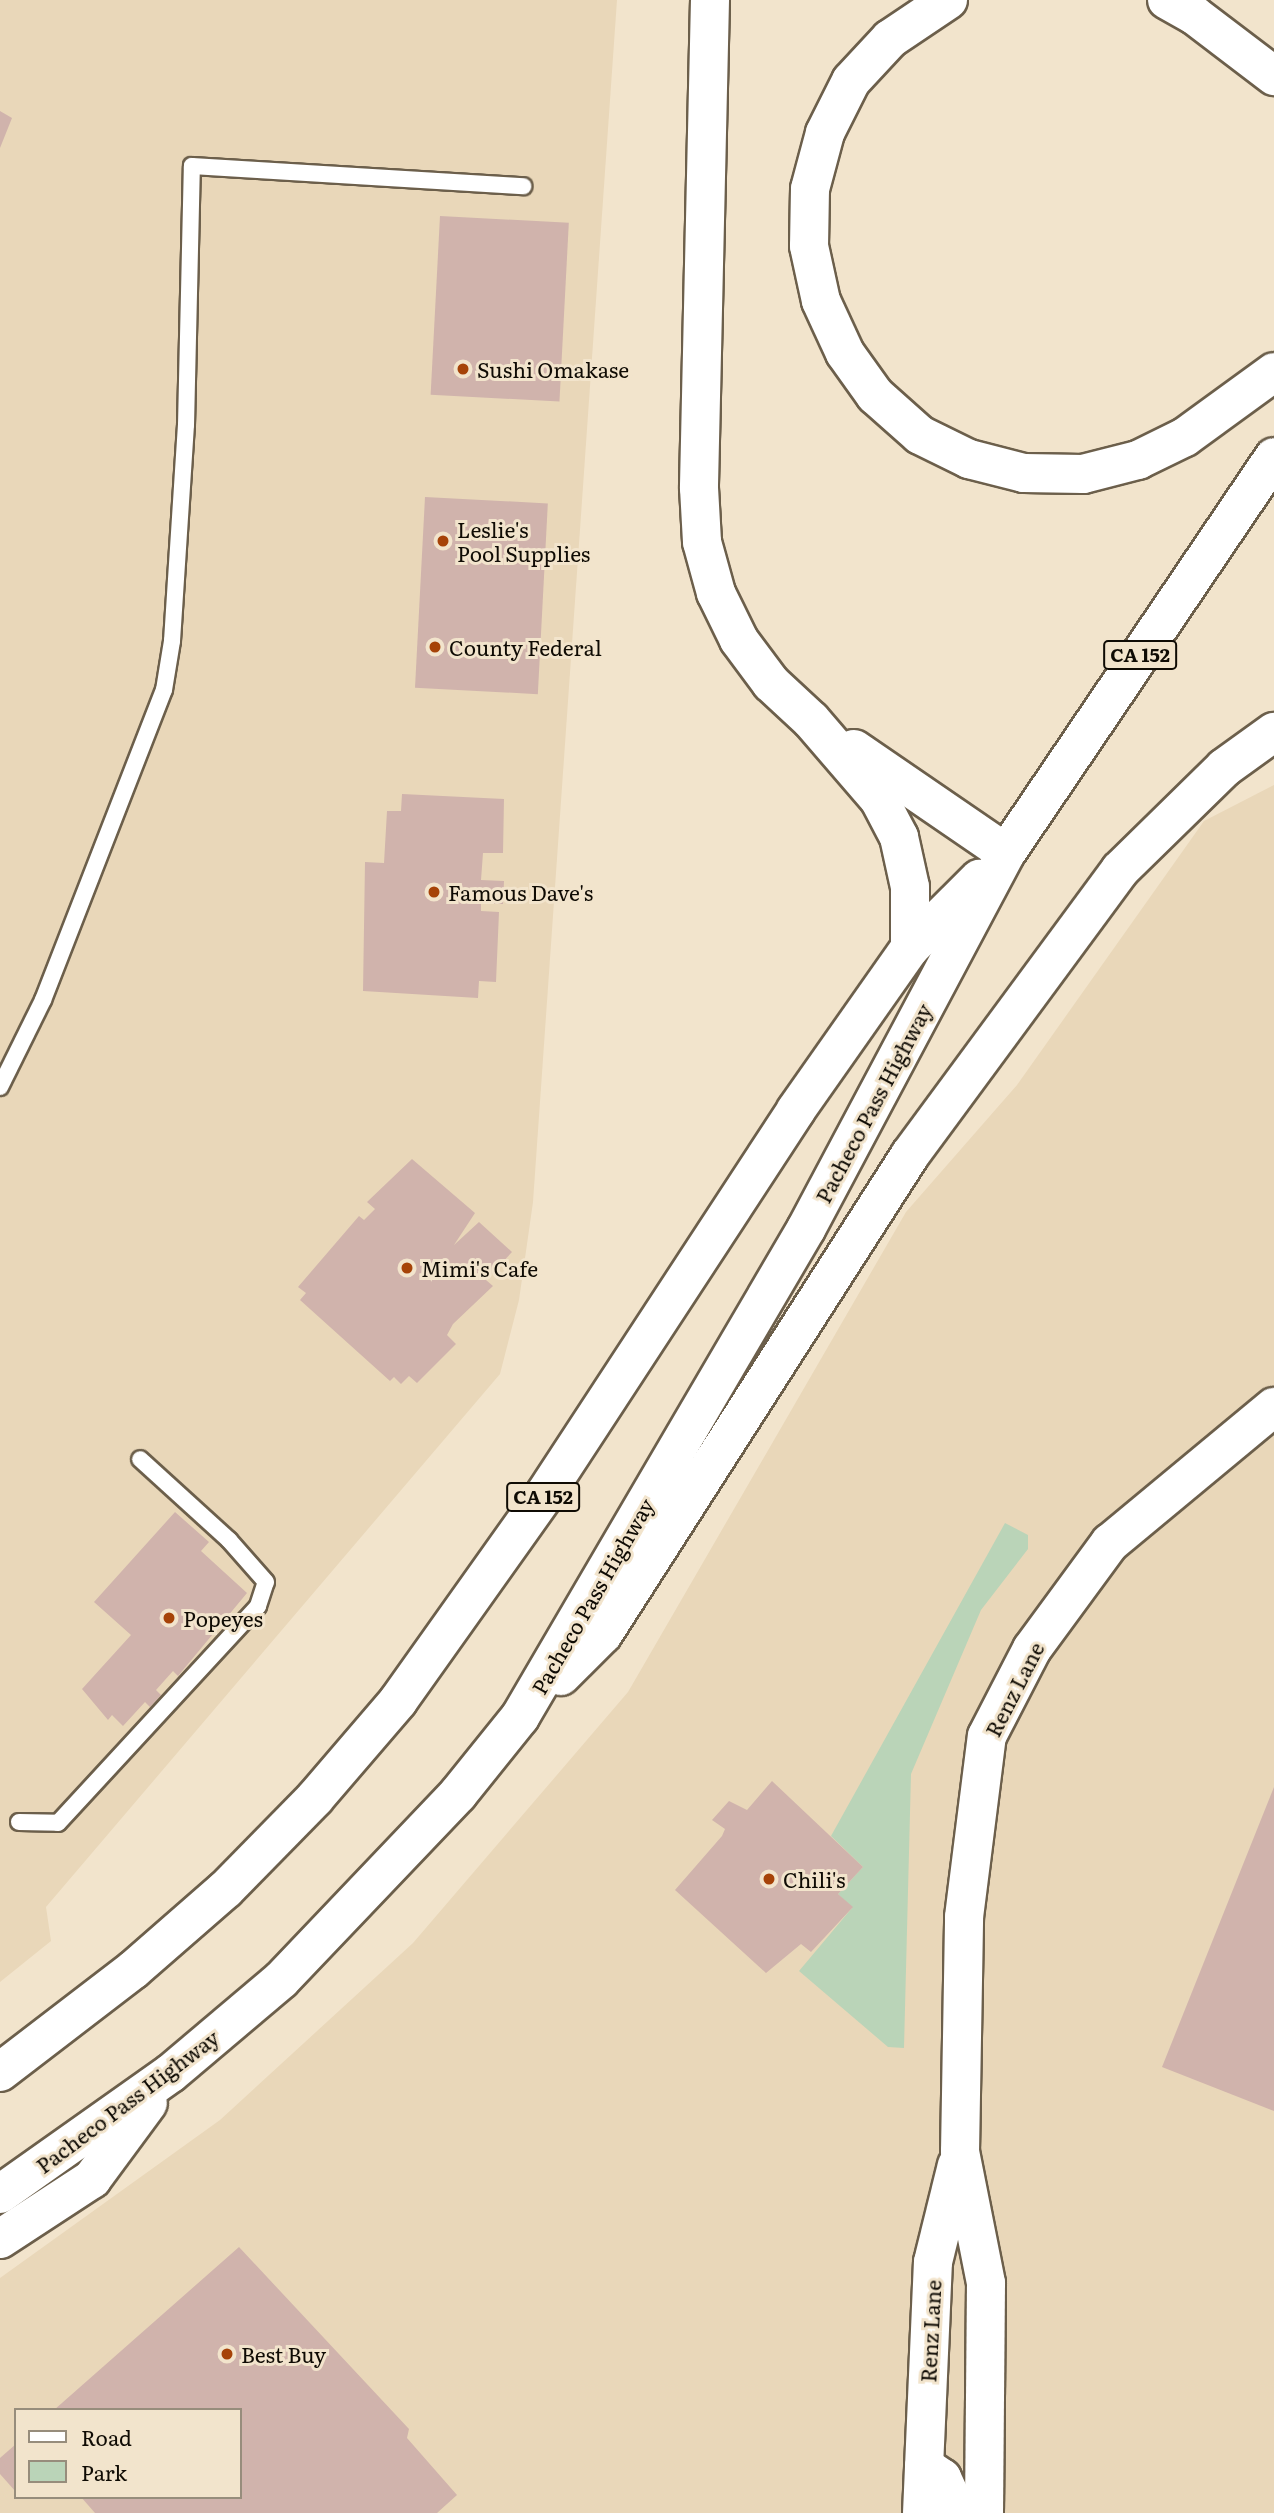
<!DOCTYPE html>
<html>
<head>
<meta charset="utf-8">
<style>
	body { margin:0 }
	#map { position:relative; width:1274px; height:2513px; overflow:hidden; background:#f2e4cc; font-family:Literata,serif }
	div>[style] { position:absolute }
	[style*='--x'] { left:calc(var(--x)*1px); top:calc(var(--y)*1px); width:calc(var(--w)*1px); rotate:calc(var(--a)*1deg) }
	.built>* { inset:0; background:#e9d7b9 }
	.green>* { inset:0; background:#bad4b8 }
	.building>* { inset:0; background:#d0b3ac; transform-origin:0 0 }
	.roads { filter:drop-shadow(2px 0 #6c5f4b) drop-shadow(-2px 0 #6c5f4b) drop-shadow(0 2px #6c5f4b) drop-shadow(0 -2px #6c5f4b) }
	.lane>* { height:16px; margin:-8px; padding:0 8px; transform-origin:8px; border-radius:8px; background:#fff }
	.secondary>* { height:38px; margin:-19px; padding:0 19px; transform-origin:19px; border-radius:19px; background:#fff }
	.highway>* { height:38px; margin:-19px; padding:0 19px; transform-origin:19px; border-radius:19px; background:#fff }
	.dots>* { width:19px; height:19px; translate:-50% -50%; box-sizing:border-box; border:4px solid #f2e4cc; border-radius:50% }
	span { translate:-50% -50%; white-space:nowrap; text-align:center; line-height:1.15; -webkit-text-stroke:6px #f2e4cc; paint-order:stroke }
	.shield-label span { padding:2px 5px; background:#f2e4cc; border:2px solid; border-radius:5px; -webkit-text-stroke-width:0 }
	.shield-label { font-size:19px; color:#0f0b04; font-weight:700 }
	.poi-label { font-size:21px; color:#0f0b04 }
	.left { translate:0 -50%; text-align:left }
	.street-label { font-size:21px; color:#0f0b04 }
	.legend { position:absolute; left:14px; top:2408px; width:228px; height:91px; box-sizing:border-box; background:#f2e4cc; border:2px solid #978d7c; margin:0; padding:9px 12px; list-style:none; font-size:21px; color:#0f0b04 }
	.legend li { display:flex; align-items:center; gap:14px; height:35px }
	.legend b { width:35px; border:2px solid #978d7c }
</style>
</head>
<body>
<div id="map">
	<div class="built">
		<i style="clip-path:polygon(0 0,617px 0,533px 1202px,519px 1300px,500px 1374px,46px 1907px,51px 1941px,0 1982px)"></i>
		<i style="clip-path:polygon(evenodd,1274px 785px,1274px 2513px,0 2513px,0 2278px,220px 2120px,413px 1943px,628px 1692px,906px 1212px,1017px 1085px,1204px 821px,1274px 785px,16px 2410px,240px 2410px,240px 2497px,16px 2497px,16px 2410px)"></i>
	</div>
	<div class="green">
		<i style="clip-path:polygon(1005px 1523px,1028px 1535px,1028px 1549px,981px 1610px,911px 1774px,904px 2048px,888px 2047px,799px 1971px,852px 1908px,838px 1894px,863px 1867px,831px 1836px)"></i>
	</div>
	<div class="building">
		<i style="clip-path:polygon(0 111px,12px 118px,0 148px)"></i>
		<i style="left:440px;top:216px;width:129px;height:179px;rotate:3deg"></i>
		<i style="left:425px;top:497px;width:123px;height:191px;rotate:3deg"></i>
		<i style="clip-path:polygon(402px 794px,504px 799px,503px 853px,483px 853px,481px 880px,504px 881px,503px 904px,481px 904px,481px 911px,499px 912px,496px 982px,479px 981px,478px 998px,363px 991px,365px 862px,384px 863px,387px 811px,401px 811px)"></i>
		<i style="clip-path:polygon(412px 1159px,475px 1213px,454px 1245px,479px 1222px,512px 1252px,486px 1280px,493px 1286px,453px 1324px,447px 1335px,456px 1344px,417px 1383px,409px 1376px,401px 1384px,394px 1377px,390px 1381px,300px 1300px,306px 1293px,298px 1287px,359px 1216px,364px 1220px,375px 1209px,367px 1202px)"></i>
		<i style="clip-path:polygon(175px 1512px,209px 1542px,201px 1551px,247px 1593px,178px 1676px,173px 1671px,156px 1690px,161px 1695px,150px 1707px,145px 1702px,123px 1726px,112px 1715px,108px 1720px,82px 1689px,131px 1635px,94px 1602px)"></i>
		<i style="clip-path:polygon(772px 1781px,863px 1867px,838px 1894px,853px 1907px,811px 1952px,801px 1944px,766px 1973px,675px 1890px,722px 1836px,725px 1829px,712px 1820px,729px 1801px,747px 1810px)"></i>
		<i style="clip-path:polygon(1274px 1787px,1274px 2111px,1162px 2067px)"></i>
		<i style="clip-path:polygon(239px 2247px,409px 2429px,407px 2438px,457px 2495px,437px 2513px,95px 2513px,81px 2497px,240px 2497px,240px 2410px,54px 2410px)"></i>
		<i style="clip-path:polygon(16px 2444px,16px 2492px,0 2474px,0 2458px)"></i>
	</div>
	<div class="roads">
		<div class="lane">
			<i style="--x:0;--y:1087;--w:97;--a:-63.7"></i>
			<i style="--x:43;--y:1000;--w:333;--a:-68.7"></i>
			<i style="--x:164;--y:690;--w:50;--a:-80.7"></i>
			<i style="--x:172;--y:641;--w:216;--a:-86.3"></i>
			<i style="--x:186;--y:425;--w:259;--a:-88.7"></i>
			<i style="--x:192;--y:166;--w:332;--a:3.5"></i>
			<i style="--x:19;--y:1822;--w:39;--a:1"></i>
			<i style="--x:58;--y:1823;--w:295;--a:-47.3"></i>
			<i style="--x:258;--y:1606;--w:25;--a:-72"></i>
			<i style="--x:266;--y:1582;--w:56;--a:-131.4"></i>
			<i style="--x:229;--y:1540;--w:120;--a:-137.7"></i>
		</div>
		<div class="secondary">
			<i style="--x:924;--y:2466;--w:22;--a:34"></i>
			<i style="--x:942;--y:2478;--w:38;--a:65"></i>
			<i style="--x:922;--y:2513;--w:251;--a:-87.5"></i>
			<i style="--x:933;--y:2262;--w:100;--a:-76.1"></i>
			<i style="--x:984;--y:2513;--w:230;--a:-89.5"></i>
			<i style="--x:986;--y:2283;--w:134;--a:-101.2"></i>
			<i style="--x:960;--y:2152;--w:235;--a:-89"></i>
			<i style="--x:964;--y:1917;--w:182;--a:-82.8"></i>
			<i style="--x:987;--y:1736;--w:98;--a:-62.7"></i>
			<i style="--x:1032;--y:1649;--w:132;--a:-53.7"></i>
			<i style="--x:1110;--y:1543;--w:213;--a:-39.7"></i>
		</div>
		<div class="highway">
			<i style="--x:710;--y:0;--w:488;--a:91.3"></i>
			<i style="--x:699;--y:488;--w:54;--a:86.8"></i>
			<i style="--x:702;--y:542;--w:53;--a:74.6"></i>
			<i style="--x:716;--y:593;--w:52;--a:63.9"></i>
			<i style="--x:739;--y:640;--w:54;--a:53.3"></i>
			<i style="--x:771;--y:683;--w:54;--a:42.8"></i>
			<i style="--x:811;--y:720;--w:104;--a:49.3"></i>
			<i style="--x:879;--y:799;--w:43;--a:62.2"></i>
			<i style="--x:899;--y:837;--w:51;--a:77.6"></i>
			<i style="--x:910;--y:887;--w:61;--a:90"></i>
			<i style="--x:948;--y:0;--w:70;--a:146.1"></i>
			<i style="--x:890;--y:39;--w:57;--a:132.9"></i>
			<i style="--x:851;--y:81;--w:58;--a:116.6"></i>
			<i style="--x:825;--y:133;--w:58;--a:105"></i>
			<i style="--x:810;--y:189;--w:57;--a:91"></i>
			<i style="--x:809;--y:246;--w:56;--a:77.7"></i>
			<i style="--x:821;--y:301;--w:57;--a:65.2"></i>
			<i style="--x:845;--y:353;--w:52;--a:54.5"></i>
			<i style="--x:875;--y:395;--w:60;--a:41.6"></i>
			<i style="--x:920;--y:435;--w:55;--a:26.1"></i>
			<i style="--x:969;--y:459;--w:57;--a:14.3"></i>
			<i style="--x:1024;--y:473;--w:59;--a:1"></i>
			<i style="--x:1083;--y:474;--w:57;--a:-14.3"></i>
			<i style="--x:1138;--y:460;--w:52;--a:-26.1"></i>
			<i style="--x:1185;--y:437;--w:110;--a:-36.1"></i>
			<i style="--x:1167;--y:0;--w:31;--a:29"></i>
			<i style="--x:1194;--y:15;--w:101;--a:37.3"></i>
			<i style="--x:854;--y:749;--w:184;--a:34.4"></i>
			<i style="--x:561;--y:1676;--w:59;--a:-45"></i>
			<i style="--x:603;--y:1634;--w:569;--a:-57.34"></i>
			<i style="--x:910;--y:1155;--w:354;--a:-53.6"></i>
			<i style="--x:1120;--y:870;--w:146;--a:-44.4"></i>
			<i style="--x:1224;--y:768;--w:62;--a:-35.8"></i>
			<i style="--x:0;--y:2072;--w:168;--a:-37.5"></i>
			<i style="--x:133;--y:1970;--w:123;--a:-41.1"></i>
			<i style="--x:226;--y:1889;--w:127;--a:-45.6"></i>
			<i style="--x:315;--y:1798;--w:128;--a:-49.4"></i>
			<i style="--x:398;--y:1701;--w:254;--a:-54.6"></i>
			<i style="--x:545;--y:1494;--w:459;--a:-56.8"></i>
			<i style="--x:796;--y:1110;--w:198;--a:-54.9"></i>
			<i style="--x:910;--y:948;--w:98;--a:-45"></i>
			<i style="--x:0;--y:2194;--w:209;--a:-35.3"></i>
			<i style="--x:171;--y:2073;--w:144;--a:-40.2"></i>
			<i style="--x:281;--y:1980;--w:257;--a:-46.4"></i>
			<i style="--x:458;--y:1794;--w:99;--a:-51.2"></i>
			<i style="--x:520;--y:1717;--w:566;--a:-59.63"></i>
			<i style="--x:806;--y:1229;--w:426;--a:-62"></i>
			<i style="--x:1006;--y:853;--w:478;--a:-55.9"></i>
			<i style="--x:0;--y:2239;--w:110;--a:-33.1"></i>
			<i style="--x:92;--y:2179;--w:94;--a:-53.6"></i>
		</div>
	</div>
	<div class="dots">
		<i style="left:463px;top:369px;background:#a64308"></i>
		<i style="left:443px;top:541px;background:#a64308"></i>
		<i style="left:435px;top:647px;background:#a64308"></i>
		<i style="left:434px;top:892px;background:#a64308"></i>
		<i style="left:407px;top:1268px;background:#a64308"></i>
		<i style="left:169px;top:1618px;background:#a64308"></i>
		<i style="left:769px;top:1879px;background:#a64308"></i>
		<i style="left:227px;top:2354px;background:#a64308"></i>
	</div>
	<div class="shield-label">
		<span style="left:1140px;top:655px">CA 152</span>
		<span style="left:543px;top:1497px">CA 152</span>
	</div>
	<div class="poi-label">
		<span class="left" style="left:477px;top:369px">Sushi Omakase</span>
		<span class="left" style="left:457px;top:541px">Leslie's<br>Pool Supplies</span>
		<span class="left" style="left:449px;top:647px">County Federal</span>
		<span class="left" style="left:448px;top:892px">Famous Dave's</span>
		<span class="left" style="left:421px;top:1268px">Mimi's Cafe</span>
		<span class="left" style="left:183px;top:1618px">Popeyes</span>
		<span class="left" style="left:783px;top:1879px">Chili's</span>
		<span class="left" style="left:241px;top:2354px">Best Buy</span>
	</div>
	<div class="street-label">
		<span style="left:873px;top:1103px;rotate:-62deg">Pacheco Pass Highway</span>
		<span style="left:592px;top:1596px;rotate:-60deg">Pacheco Pass Highway</span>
		<span style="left:1014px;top:1689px;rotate:-63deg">Renz Lane</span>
		<span style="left:127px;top:2101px;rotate:-37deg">Pacheco Pass Highway</span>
		<span style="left:930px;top:2331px;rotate:-87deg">Renz Lane</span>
	</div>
	<ul class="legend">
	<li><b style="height:9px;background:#fff"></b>Road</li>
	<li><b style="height:19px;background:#bad4b8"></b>Park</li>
	</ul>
</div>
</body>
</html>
